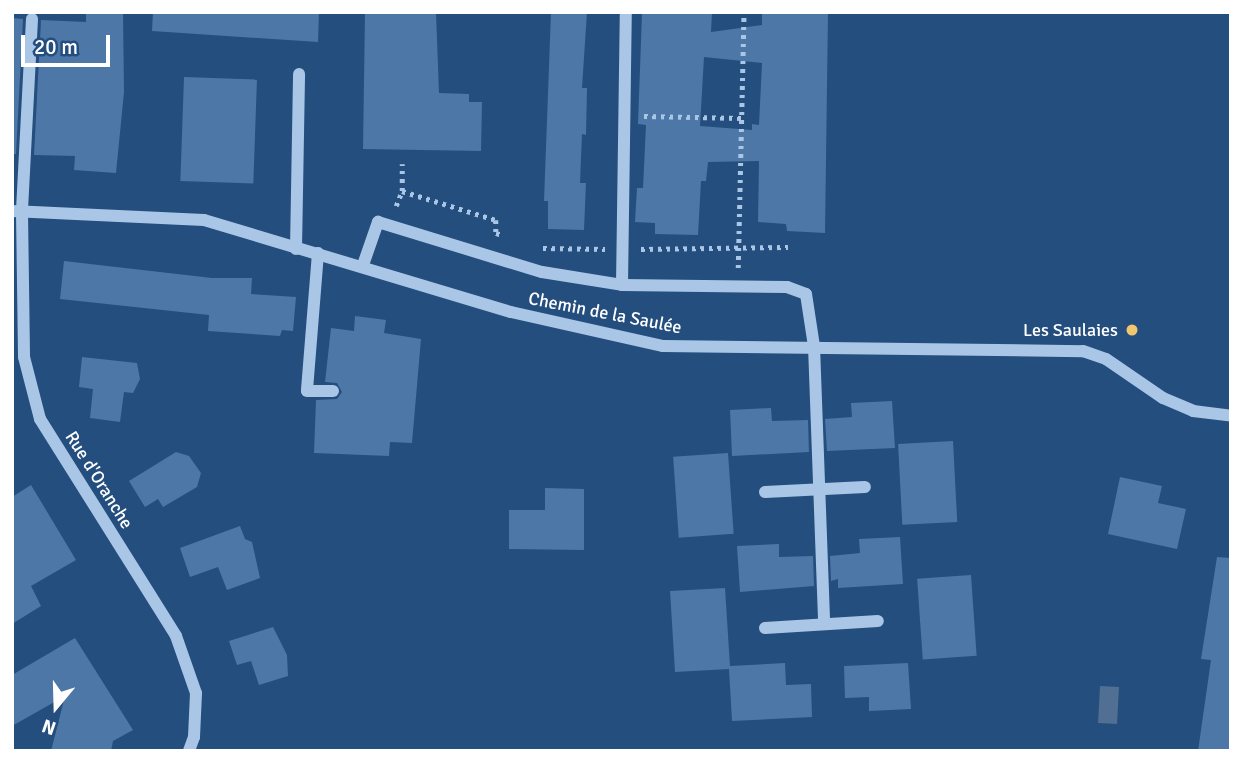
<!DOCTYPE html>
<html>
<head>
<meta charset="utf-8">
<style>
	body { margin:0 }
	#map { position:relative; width:1243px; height:763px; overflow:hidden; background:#244e7e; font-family:Signika,sans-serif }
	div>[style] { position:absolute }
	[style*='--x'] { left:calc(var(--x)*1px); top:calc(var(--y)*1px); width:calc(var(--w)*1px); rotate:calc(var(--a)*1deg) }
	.water>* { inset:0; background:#516f93; transform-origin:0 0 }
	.building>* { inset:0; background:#4c77a7; transform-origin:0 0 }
	.path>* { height:4.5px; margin-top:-2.25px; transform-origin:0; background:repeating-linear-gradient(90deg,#aac6e6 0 3.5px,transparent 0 8.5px) }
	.minor>* { height:12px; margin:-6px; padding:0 6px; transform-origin:6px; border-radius:6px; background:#aac6e6 }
	.dots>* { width:19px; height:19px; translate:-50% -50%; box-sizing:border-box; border:4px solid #244e7e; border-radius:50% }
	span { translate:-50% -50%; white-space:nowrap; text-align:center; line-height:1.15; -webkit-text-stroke:5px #244e7e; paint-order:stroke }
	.street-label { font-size:18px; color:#fff }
	.poi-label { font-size:18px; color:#fff }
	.right { translate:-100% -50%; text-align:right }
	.frame { position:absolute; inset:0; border:14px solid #fff; pointer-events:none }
	.north { position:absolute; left:21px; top:672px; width:70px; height:70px; -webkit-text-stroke:5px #244e7e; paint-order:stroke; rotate:199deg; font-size:19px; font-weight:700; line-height:28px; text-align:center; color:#fff }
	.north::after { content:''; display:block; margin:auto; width:24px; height:32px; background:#fff; clip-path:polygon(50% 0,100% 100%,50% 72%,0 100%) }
	.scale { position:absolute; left:21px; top:35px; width:89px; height:32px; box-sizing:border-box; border:4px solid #fff; border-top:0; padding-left:9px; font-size:21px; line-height:24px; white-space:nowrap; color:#fff; -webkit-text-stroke:5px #244e7e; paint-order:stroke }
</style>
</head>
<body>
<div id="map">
	<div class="water">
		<i style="left:1100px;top:686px;width:19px;height:37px;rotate:3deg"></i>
	</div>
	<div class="building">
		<i style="clip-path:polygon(86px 12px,123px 12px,124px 92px,116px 173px,74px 170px,75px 156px,34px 155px,41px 20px,86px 22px)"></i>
		<i style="clip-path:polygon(153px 12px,319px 12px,318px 42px,152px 31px)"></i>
		<i style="clip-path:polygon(365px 12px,436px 12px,439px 93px,469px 94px,469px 102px,482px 102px,481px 151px,363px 149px)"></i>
		<i style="clip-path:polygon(551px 12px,587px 12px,582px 88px,587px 88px,586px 135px,582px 134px,580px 183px,586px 183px,584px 230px,548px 229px,548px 201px,544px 201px)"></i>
		<i style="clip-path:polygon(evenodd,712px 12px,711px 32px,762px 25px,762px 12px,828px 12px,825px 233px,787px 231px,786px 224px,758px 222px,759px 161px,708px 162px,706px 181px,701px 181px,698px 235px,655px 234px,655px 223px,635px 222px,637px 188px,643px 188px,646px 125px,638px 124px,642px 13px,712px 12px,704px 57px,762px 63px,759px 125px,752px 124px,752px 130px,700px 126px,704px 57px)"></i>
		<i style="clip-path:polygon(12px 18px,23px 19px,16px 154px,12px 154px)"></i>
		<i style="left:184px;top:77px;width:73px;height:104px;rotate:2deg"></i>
		<i style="clip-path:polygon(64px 261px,212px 278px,252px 278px,251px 294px,296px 297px,293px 331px,282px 330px,280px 336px,208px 331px,209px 315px,60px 299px)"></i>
		<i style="clip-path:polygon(355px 316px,386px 320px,384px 333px,421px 339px,412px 443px,390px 442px,389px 456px,314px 453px,316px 400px,337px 399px,342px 392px,337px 383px,325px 382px,331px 328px,354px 331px)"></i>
		<i style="clip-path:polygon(82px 357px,137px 363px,140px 379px,133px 393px,124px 392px,120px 422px,90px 418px,93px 389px,79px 387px)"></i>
		<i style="clip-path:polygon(892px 401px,895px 448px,827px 451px,825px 419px,852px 417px,851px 403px)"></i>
		<i style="clip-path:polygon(771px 408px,772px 421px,808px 420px,809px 452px,732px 456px,730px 410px)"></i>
		<i style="left:953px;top:441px;width:81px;height:55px;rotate:87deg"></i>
		<i style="clip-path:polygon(176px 452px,189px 456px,201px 473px,197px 487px,163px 507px,158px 499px,145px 507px,129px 481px)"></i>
		<i style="left:728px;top:453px;width:81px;height:55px;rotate:86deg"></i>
		<i style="clip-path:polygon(1120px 477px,1162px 486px,1158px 503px,1186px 509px,1177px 549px,1108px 534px)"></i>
		<i style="clip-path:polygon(31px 485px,76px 560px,31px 586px,41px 606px,12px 624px,12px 497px)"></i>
		<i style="clip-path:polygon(545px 488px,584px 489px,584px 550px,509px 549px,509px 510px,545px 510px)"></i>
		<i style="clip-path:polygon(240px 526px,245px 539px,252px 542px,260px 578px,227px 590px,218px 567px,190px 577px,180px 548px)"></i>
		<i style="clip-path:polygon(900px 537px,903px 584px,838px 588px,838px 579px,831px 581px,830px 556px,860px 553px,859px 539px)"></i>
		<i style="clip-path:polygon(779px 544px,779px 557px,813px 556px,814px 586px,740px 592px,737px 546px)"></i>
		<i style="clip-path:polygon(1217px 557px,1231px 558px,1231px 751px,1198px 751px,1211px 660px,1201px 659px)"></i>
		<i style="left:971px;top:575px;width:81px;height:54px;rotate:86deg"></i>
		<i style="clip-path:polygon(725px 588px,730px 666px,785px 663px,786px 685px,811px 684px,812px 717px,732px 721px,729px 669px,675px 672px,670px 591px)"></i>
		<i style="clip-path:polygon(273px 627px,287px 655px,288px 676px,259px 685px,251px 661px,237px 665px,229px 641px)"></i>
		<i style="clip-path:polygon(75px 638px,133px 730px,113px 741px,111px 751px,51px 751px,65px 696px,12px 726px,12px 675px)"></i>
		<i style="clip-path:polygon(908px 663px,911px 709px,869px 711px,869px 697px,845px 698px,844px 666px)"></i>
	</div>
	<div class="path">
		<i style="--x:644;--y:116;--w:97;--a:1.2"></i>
		<i style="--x:402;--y:191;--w:98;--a:17.1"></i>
		<i style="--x:496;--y:220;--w:13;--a:90"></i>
		<i style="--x:496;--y:233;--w:6;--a:18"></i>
		<i style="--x:396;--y:206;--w:16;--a:-68"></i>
		<i style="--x:402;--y:191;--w:27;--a:-90"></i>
		<i style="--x:543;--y:248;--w:62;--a:0.9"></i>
		<i style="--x:641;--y:249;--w:147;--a:-0.8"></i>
		<i style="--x:738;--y:268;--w:256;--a:-88.7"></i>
	</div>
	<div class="minor">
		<i style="--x:32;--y:19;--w:193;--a:93"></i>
		<i style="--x:22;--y:212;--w:145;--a:89.2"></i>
		<i style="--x:24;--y:357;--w:64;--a:75.5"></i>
		<i style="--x:40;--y:419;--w:256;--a:57.9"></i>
		<i style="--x:176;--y:636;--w:60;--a:70.7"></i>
		<i style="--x:196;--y:693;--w:44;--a:92.6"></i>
		<i style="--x:194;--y:737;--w:15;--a:110"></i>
		<i style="--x:12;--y:211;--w:192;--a:2.7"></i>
		<i style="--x:204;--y:220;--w:320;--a:16.7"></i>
		<i style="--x:511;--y:312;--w:156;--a:12.6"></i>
		<i style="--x:663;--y:346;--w:420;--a:0.7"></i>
		<i style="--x:1083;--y:351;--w:24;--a:19"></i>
		<i style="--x:1106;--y:359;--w:69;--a:34.4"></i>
		<i style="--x:1163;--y:398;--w:33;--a:23"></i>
		<i style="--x:1193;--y:411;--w:38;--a:7"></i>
		<i style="--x:296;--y:249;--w:175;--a:-89"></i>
		<i style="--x:318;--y:253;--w:138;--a:94.6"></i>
		<i style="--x:307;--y:391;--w:26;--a:0"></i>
		<i style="--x:363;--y:265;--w:46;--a:-70.8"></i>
		<i style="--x:378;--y:222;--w:171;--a:17"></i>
		<i style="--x:542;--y:272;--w:81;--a:9.2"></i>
		<i style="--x:622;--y:285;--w:165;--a:0.7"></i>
		<i style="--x:787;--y:287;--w:20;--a:20"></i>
		<i style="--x:806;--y:294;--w:53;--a:81.3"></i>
		<i style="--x:814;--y:346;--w:278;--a:87.9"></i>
		<i style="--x:622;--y:285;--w:273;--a:-89.2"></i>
		<i style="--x:765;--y:492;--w:100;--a:-2.9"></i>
		<i style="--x:765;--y:628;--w:113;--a:-3.5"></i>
	</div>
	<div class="dots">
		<i style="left:1132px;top:330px;background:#f0c76e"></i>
	</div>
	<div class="street-label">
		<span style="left:605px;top:313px;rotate:11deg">Chemin de la Saulée</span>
		<span style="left:99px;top:480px;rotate:58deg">Rue d'Oranche</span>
	</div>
	<div class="poi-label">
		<span class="right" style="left:1118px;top:330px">Les Saulaies</span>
	</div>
	<div class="frame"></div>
	<div class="north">N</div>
	<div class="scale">20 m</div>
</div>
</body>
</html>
